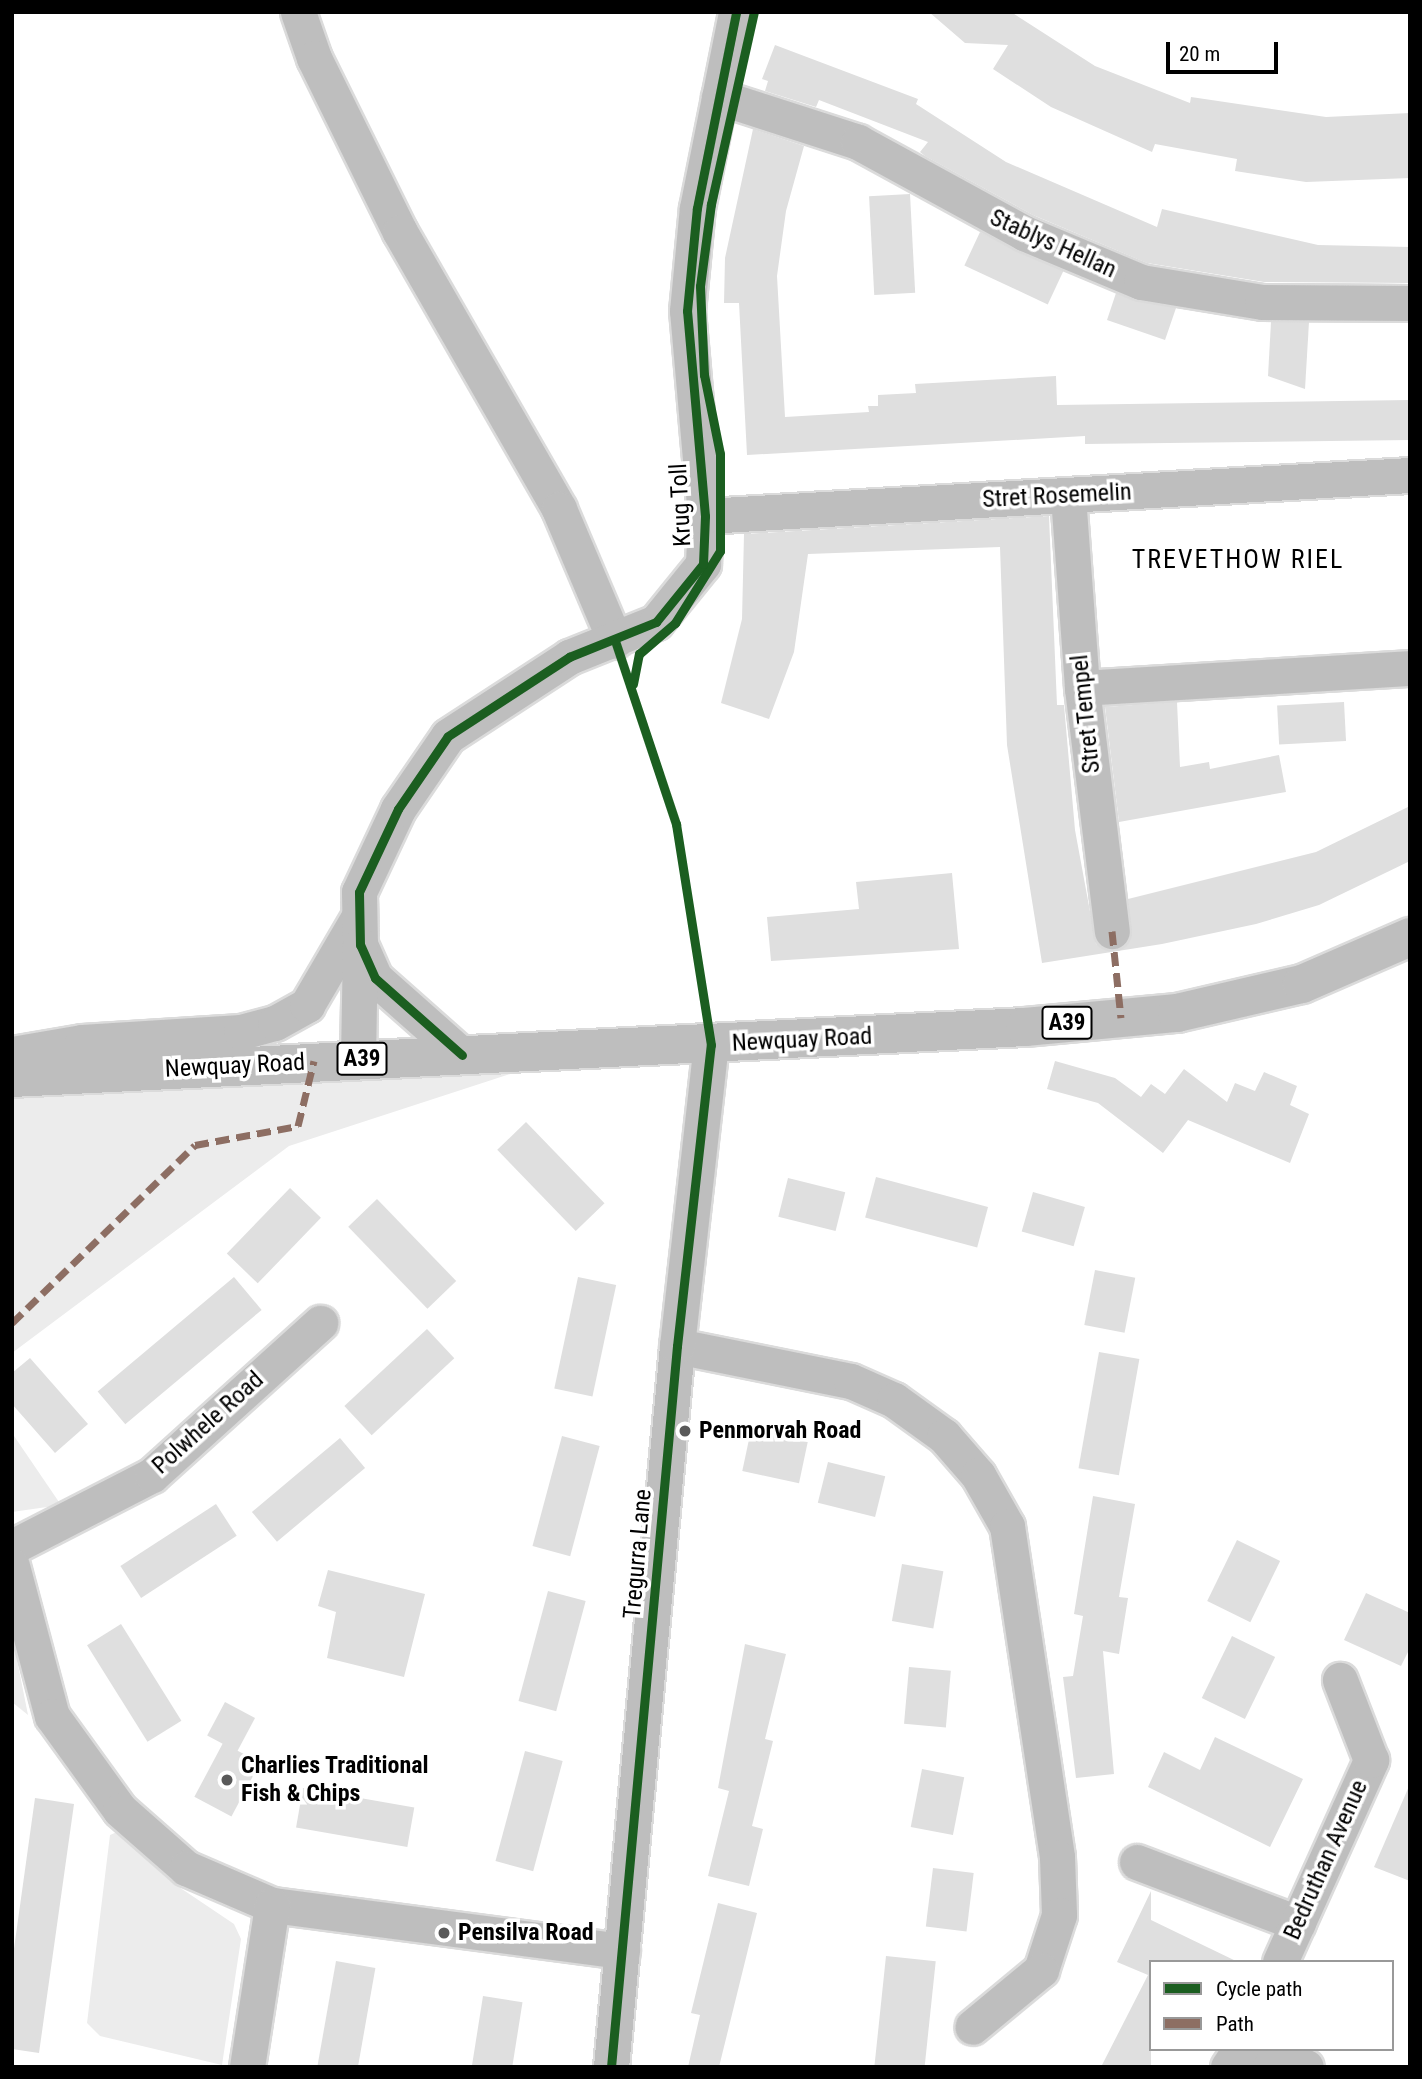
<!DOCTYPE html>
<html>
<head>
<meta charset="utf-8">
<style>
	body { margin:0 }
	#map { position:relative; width:1422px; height:2079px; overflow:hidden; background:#fff; font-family:"Roboto Condensed",sans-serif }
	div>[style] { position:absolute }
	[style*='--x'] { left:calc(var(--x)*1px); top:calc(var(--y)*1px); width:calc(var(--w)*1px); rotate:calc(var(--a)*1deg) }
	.green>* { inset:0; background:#ececec }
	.building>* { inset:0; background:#dfdfdf; transform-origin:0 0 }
	.roads { filter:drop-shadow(2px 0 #dbdbdb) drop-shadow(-2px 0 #dbdbdb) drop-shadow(0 2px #dbdbdb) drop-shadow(0 -2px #dbdbdb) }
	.minor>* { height:35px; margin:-17.5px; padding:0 17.5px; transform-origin:17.5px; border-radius:17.5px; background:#bebebe }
	.trunk>* { height:38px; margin:-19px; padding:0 19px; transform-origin:19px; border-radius:19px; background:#bebebe }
	.quiet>* { height:7px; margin-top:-3.5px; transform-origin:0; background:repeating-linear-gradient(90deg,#8d6e63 0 14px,transparent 0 21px) }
	.cycleway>* { height:9px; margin:-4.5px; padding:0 4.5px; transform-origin:4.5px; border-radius:4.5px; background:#1b5e20 }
	.dots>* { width:19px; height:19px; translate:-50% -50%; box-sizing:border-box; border:4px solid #fff; border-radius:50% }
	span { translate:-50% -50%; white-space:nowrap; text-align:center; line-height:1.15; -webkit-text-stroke:7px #fff; paint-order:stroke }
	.shield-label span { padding:2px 5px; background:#fff; border:2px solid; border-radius:5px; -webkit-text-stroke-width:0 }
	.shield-label { font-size:23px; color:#000; font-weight:700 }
	.street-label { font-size:24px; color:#000 }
	.poi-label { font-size:24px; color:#000; font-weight:700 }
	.left { translate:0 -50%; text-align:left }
	.neighbourhood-label { font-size:26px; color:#000; letter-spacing:2px }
	.frame { position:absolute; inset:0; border:14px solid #000; pointer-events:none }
	.legend { position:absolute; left:1149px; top:1960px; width:245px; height:91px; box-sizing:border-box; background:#fff; border:2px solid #999; margin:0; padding:9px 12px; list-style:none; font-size:21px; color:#000 }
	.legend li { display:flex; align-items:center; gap:14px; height:35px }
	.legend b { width:35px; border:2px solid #999 }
	.scale { position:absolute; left:1166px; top:42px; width:112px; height:32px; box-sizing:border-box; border:4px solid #000; border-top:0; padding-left:9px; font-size:21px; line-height:24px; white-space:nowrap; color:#000; -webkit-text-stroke:5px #fff; paint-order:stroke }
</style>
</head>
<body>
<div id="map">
	<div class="green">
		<i style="clip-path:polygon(538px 1065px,289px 1146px,12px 1353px,12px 1094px)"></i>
		<i style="clip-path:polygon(12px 1433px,61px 1505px,12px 1512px)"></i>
		<i style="clip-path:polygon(12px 1635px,28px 1715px,12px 1702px)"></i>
		<i style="clip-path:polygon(117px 1832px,176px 1885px,234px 1924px,241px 1939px,222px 2065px,100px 2036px,87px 2023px,110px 1835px)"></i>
	</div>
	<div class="building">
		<i style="clip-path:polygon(929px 12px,1011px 12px,1095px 66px,1190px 103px,1191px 97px,1326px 117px,1410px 113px,1410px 178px,1306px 182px,1235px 171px,1237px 159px,1155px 144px,1152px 152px,1051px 107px,993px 69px,1008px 45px,965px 43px)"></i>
		<i style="clip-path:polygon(775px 45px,918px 99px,916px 104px,1006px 162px,1157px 227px,1162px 209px,1318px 245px,1410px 247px,1410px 283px,1264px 282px,1147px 263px,1033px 215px,925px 156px,920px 152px,928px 142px,819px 100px,816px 107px,765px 91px,768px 81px,762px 79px)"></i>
		<i style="clip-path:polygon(753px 129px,804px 146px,786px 211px,777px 276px,785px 417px,869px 412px,868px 406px,878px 406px,878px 395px,916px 393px,915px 384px,1056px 376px,1057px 405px,1410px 400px,1410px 440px,1085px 444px,1085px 436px,747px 455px,739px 303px,724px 303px,725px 258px)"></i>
		<i style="left:910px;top:194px;width:99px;height:41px;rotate:87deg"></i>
		<i style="left:980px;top:232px;width:92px;height:37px;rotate:25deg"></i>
		<i style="clip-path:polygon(1116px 293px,1176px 308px,1165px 340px,1107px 320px)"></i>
		<i style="clip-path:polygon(1271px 322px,1309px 322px,1305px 389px,1268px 376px)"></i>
		<i style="clip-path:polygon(1049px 516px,1057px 705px,1064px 705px,1075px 830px,1096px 944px,1115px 951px,1130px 939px,1128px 899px,1316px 852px,1410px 806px,1410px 861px,1319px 905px,1256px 924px,1162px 944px,1042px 963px,1007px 745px,1000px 547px,808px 554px,794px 652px,769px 719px,721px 703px,742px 619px,744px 534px)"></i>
		<i style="clip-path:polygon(1177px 702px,1180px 767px,1209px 762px,1210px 769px,1279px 755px,1286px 792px,1119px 822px,1105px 707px)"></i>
		<i style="left:1344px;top:702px;width:39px;height:67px;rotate:87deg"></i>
		<i style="clip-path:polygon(952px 873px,959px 949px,771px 961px,767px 917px,859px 909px,856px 882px)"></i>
		<i style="clip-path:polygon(1055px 1061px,1115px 1078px,1141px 1097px,1151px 1084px,1165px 1094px,1184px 1069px,1227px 1102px,1235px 1083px,1255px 1091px,1264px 1072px,1297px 1086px,1290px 1105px,1309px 1114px,1290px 1163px,1188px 1120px,1163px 1153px,1098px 1103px,1047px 1089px)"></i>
		<i style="left:526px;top:1122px;width:113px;height:40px;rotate:46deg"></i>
		<i style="left:876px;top:1177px;width:116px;height:42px;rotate:15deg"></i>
		<i style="left:788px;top:1178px;width:59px;height:40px;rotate:14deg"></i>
		<i style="left:290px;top:1188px;width:43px;height:91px;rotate:44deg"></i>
		<i style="left:1033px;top:1192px;width:54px;height:41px;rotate:16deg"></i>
		<i style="left:377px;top:1199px;width:114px;height:40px;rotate:46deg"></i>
		<i style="left:1095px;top:1270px;width:41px;height:56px;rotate:11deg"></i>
		<i style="left:234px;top:1277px;width:43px;height:178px;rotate:50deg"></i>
		<i style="left:578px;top:1277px;width:39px;height:114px;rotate:12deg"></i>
		<i style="left:427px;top:1329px;width:40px;height:113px;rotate:47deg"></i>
		<i style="left:1099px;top:1352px;width:41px;height:118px;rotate:10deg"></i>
		<i style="clip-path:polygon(30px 1358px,88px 1424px,55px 1453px,12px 1404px,12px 1373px)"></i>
		<i style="left:751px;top:1430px;width:58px;height:42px;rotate:12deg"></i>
		<i style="left:562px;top:1436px;width:39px;height:114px;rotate:15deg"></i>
		<i style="left:340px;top:1438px;width:39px;height:115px;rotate:50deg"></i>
		<i style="left:828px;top:1462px;width:59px;height:42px;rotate:14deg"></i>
		<i style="clip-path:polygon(1093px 1496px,1135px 1504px,1119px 1597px,1128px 1598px,1119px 1654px,1103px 1651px,1114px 1774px,1076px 1778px,1063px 1677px,1073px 1676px,1083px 1616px,1074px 1614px)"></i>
		<i style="left:216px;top:1504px;width:38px;height:114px;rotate:57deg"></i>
		<i style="left:1237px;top:1540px;width:48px;height:68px;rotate:26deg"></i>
		<i style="left:902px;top:1564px;width:42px;height:58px;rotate:10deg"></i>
		<i style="clip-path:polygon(328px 1570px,425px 1594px,404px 1677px,327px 1658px,336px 1612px,318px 1606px)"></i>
		<i style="left:548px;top:1591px;width:39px;height:114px;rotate:15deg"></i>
		<i style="clip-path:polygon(1366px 1593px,1410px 1613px,1410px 1648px,1401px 1666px,1344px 1640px)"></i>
		<i style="left:121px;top:1624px;width:114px;height:40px;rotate:58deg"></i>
		<i style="left:1232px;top:1636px;width:48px;height:69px;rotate:26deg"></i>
		<i style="clip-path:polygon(745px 1644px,786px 1654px,765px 1739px,773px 1741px,752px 1826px,763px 1829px,749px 1886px,708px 1876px,729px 1791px,718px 1788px)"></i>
		<i style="left:909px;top:1667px;width:42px;height:57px;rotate:5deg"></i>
		<i style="left:225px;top:1702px;width:34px;height:38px;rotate:28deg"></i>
		<i style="clip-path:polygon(1215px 1737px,1303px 1779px,1270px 1847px,1148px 1787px,1164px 1752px,1200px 1770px)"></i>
		<i style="left:223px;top:1743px;width:42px;height:61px;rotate:28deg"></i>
		<i style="left:525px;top:1751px;width:39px;height:114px;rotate:15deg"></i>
		<i style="left:922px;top:1769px;width:43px;height:59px;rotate:11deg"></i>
		<i style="clip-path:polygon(1410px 1784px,1410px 1881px,1374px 1867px)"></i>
		<i style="left:303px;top:1788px;width:113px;height:40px;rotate:10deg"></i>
		<i style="clip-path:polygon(35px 1798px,74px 1804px,39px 2053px,12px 2049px,12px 1963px)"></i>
		<i style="left:933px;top:1868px;width:41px;height:59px;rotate:7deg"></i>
		<i style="clip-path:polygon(1151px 1891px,1151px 1920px,1238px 1962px,1151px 1962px,1151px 2067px,1101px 2067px,1148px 1975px,1117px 1962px)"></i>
		<i style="clip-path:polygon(718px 1903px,757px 1913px,719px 2067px,688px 2067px,700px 2015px,691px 2013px)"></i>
		<i style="left:886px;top:1956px;width:50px;height:111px;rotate:6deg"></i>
		<i style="left:336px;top:1961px;width:40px;height:108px;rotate:10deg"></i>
		<i style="left:483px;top:1996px;width:40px;height:72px;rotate:9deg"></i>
	</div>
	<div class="roads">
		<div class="minor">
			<i style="--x:298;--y:12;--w:49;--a:70.8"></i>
			<i style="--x:314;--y:58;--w:194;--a:63.7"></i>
			<i style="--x:400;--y:232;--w:319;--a:60.1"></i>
			<i style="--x:559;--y:509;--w:143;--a:67"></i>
			<i style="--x:719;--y:97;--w:146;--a:17.9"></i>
			<i style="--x:858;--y:142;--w:189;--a:28.7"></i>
			<i style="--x:1024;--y:233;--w:127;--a:22.7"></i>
			<i style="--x:1141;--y:282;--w:123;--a:9.4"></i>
			<i style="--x:1262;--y:302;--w:148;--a:0.4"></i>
			<i style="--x:1068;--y:496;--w:193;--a:85.8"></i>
			<i style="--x:1082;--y:688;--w:245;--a:83"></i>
			<i style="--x:705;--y:516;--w:706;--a:-3.33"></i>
			<i style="--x:1082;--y:688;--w:329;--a:-3.5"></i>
			<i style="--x:12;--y:1054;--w:71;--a:-9.7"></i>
			<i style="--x:82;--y:1042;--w:159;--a:-3.6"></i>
			<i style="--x:241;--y:1032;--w:35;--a:-15"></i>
			<i style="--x:275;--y:1023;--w:37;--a:-29"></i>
			<i style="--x:307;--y:1005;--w:101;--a:-59.6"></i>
			<i style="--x:462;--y:1055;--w:116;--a:-138.5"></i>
			<i style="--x:375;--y:978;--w:36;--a:-114"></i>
			<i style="--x:360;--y:945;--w:53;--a:-91.1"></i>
			<i style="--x:359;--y:892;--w:92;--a:-64.8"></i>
			<i style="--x:398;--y:809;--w:88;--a:-55.6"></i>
			<i style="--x:448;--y:736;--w:145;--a:-33.1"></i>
			<i style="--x:569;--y:657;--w:94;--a:-21.9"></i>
			<i style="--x:656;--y:622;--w:75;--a:-51"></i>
			<i style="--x:703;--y:564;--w:48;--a:-87.6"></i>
			<i style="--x:705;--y:516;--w:206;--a:-95"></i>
			<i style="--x:687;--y:311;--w:103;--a:-84.5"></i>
			<i style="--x:697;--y:208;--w:200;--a:-78.7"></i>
			<i style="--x:358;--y:1059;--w:114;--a:-89"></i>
			<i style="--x:677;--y:1346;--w:177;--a:11.4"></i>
			<i style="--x:851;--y:1381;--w:47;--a:23.8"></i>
			<i style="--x:894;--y:1400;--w:62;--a:35.8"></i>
			<i style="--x:944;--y:1436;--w:52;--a:48.9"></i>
			<i style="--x:978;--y:1475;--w:59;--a:60.4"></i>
			<i style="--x:1007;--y:1526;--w:335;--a:81.4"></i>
			<i style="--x:1057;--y:1857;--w:58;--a:88"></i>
			<i style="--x:1059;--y:1915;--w:58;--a:108.1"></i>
			<i style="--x:1041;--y:1970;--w:89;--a:140.4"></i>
			<i style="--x:12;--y:1547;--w:157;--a:-27.2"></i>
			<i style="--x:152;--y:1475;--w:227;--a:-42.1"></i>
			<i style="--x:12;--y:1566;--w:155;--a:75.1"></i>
			<i style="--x:52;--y:1716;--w:116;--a:54.1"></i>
			<i style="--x:120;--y:1810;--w:88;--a:41.3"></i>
			<i style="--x:186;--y:1868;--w:94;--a:23.3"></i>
			<i style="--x:272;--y:1905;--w:353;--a:7.5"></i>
			<i style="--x:1137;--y:1862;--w:172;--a:20.8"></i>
			<i style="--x:1280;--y:1962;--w:222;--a:-65.7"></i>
			<i style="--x:1371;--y:1760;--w:86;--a:-111.2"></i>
			<i style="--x:1257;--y:2049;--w:52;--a:20.2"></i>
			<i style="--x:247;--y:2067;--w:164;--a:-81.2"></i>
			<i style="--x:611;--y:2067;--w:724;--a:-84.77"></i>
			<i style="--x:677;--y:1346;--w:303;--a:-83.6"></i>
			<i style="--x:1228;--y:2067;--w:22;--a:-56"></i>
		</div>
		<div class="trunk">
			<i style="--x:12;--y:1078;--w:1014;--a:-2.88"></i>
			<i style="--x:1025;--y:1027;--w:153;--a:-5.3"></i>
			<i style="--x:1177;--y:1013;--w:128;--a:-13.1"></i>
			<i style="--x:1302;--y:984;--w:118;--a:-23.5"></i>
		</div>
	</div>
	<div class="quiet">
		<i style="--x:1112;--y:931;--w:87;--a:84.1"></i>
		<i style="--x:12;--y:1323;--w:255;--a:-44.2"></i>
		<i style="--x:195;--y:1145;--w:105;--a:-10.5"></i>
		<i style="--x:298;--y:1126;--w:67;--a:-76.2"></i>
	</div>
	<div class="cycleway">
		<i style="--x:633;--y:684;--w:31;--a:-79"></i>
		<i style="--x:639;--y:654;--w:48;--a:-40.7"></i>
		<i style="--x:675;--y:623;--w:85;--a:-58"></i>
		<i style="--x:720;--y:551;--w:97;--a:-90"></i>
		<i style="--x:720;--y:454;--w:81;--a:-101.4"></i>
		<i style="--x:704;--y:375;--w:89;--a:-92.6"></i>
		<i style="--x:700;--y:286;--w:83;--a:-82.4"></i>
		<i style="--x:711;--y:204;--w:197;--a:-77.4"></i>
		<i style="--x:462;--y:1055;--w:116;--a:-138.5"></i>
		<i style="--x:375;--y:978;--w:36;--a:-114"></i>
		<i style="--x:360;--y:945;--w:53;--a:-91.1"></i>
		<i style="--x:359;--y:892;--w:92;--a:-64.8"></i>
		<i style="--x:398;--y:809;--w:88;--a:-55.6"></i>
		<i style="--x:448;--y:736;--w:145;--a:-33.1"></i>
		<i style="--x:569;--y:657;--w:94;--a:-21.9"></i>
		<i style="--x:656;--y:622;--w:75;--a:-51"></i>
		<i style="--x:703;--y:564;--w:48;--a:-87.6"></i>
		<i style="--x:705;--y:516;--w:206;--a:-95"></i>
		<i style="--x:687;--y:311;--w:103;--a:-84.5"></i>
		<i style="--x:697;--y:208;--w:200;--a:-78.7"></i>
		<i style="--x:611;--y:2067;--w:724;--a:-84.77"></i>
		<i style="--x:677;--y:1346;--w:303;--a:-83.6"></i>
		<i style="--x:711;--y:1045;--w:224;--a:-99"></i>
		<i style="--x:676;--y:824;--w:193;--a:-108.4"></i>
	</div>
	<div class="dots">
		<i style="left:685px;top:1431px;background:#595959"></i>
		<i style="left:227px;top:1780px;background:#595959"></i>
		<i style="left:444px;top:1933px;background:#595959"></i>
	</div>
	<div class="shield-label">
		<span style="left:1067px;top:1023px">A39</span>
		<span style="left:362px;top:1059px">A39</span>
	</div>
	<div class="street-label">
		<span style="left:1053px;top:244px;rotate:24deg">Stablys Hellan</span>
		<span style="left:1057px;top:496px;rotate:-3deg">Stret Rosemelin</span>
		<span style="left:681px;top:505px;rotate:-93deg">Krug Toll</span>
		<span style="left:1086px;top:714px;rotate:-96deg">Stret Tempel</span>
		<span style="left:802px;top:1040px;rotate:-3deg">Newquay Road</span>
		<span style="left:235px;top:1066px;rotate:-3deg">Newquay Road</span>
		<span style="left:208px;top:1423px;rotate:-42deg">Polwhele Road</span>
		<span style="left:638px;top:1554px;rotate:-85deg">Tregurra Lane</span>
		<span style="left:1326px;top:1860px;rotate:-66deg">Bedruthan Avenue</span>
	</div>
	<div class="poi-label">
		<span class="left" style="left:699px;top:1431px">Penmorvah Road</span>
		<span class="left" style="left:241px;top:1780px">Charlies Traditional<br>Fish &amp; Chips</span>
		<span class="left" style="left:458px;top:1933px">Pensilva Road</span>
	</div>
	<div class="neighbourhood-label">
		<span style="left:1238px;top:560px">TREVETHOW RIEL</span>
	</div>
	<div class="frame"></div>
	<ul class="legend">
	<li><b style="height:9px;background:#1b5e20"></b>Cycle path</li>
	<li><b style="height:9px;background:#8d6e63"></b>Path</li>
	</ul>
	<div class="scale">20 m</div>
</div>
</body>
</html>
